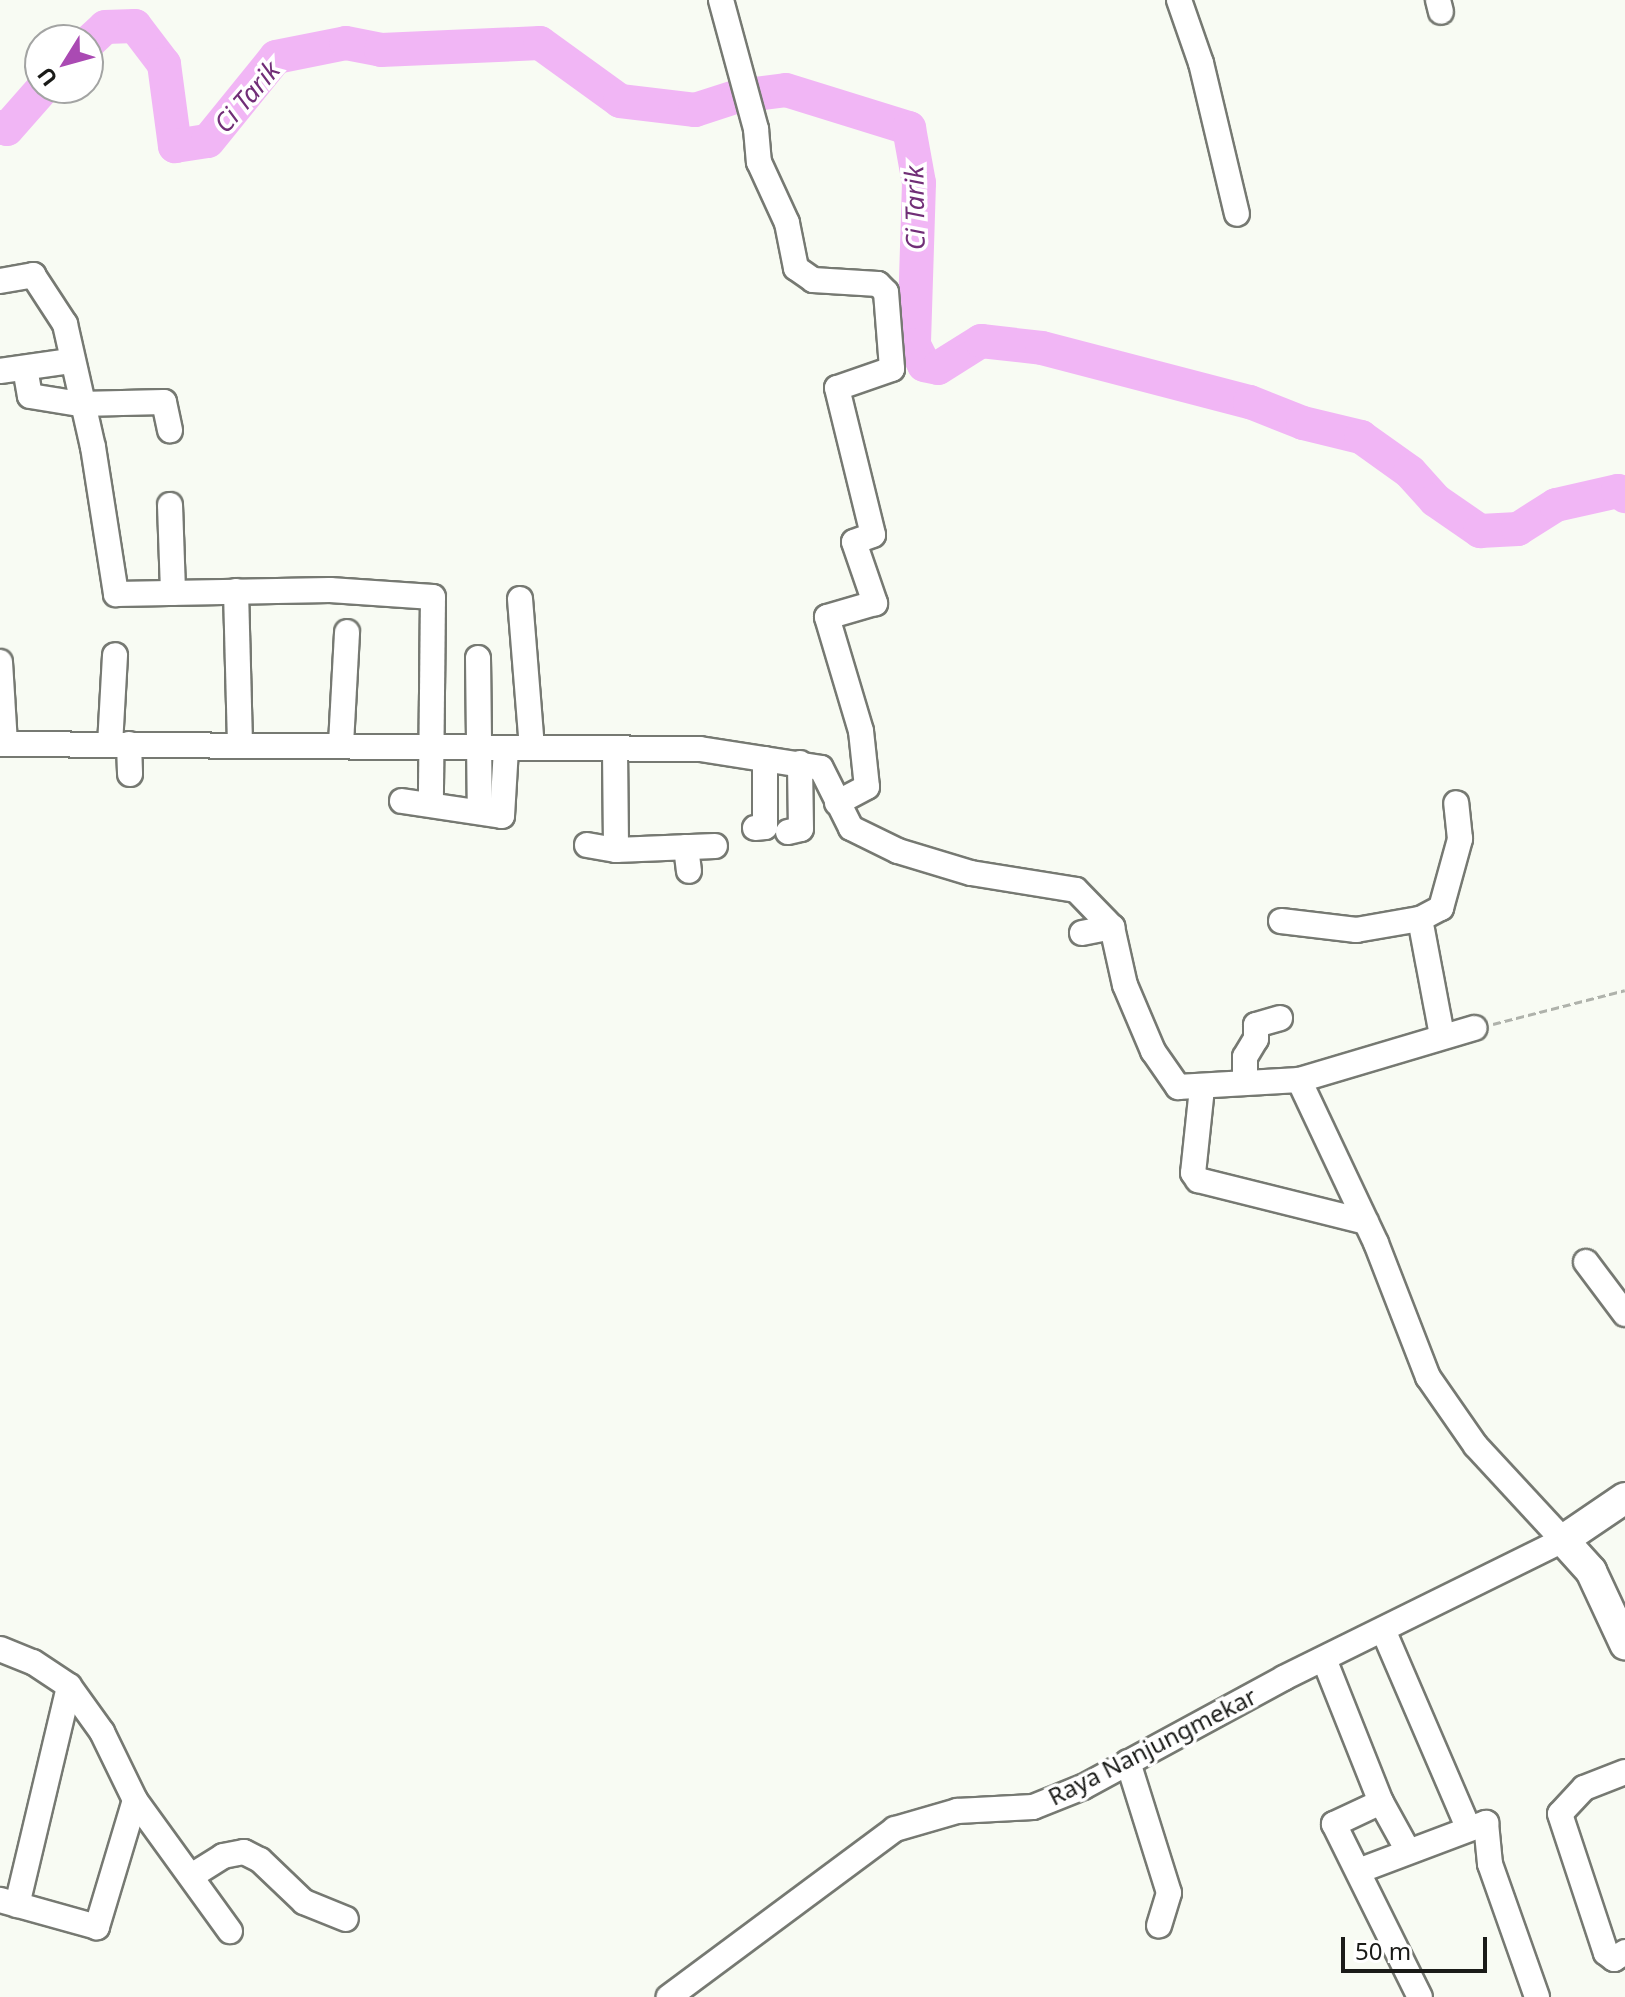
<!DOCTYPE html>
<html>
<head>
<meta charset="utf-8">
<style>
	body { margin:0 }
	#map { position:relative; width:1625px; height:1997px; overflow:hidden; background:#f8fbf3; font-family:"Noto Sans",sans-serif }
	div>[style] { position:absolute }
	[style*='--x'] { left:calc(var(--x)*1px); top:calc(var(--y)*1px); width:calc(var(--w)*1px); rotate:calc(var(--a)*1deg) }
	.river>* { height:34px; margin:-17px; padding:0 17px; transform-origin:17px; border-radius:17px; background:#f1b6f5 }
	.path>* { height:3px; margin-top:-1.5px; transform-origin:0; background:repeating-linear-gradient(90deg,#afb2ab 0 8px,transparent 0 12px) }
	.roads { filter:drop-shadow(2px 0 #767972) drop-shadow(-2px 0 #767972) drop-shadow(0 2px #767972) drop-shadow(0 -2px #767972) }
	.minor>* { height:24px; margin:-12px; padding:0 12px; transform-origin:12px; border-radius:12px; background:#fff }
	.major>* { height:30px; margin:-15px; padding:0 15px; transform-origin:15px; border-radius:15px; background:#fff }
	span { translate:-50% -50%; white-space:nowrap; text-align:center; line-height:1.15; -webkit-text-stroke:7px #fff; paint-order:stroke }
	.street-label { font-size:24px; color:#1a1b18 }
	.water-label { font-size:26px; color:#712e77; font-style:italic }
	.north { position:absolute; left:24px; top:24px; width:80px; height:80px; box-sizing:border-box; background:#fff; border:2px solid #a3a4a3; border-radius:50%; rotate:233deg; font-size:22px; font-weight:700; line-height:32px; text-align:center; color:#1a1b18 }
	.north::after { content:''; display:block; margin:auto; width:28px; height:36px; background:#aa4ab3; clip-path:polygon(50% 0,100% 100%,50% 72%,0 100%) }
	.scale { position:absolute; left:1341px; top:1937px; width:146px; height:36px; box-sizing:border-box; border:4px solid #1a1b18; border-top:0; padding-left:10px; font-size:24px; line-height:28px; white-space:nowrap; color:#1a1b18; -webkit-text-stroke:6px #fff; paint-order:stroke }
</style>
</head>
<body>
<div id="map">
	<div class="river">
		<i style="--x:88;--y:43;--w:23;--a:-43"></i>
		<i style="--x:105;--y:27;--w:30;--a:-2"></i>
		<i style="--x:135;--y:26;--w:48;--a:52.7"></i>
		<i style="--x:164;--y:64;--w:83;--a:82.4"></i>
		<i style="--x:175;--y:146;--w:33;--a:-9"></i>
		<i style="--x:208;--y:141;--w:108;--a:-51"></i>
		<i style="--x:276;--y:57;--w:71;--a:-11.3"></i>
		<i style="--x:346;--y:43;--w:36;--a:11"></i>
		<i style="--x:381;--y:50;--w:159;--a:-2.5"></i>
		<i style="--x:540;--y:43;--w:99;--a:35.9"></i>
		<i style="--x:620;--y:101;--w:76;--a:6.8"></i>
		<i style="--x:695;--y:110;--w:45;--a:-18"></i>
		<i style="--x:738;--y:96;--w:48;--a:-7.1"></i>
		<i style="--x:786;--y:90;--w:129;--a:17.2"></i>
		<i style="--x:909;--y:128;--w:56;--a:79.7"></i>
		<i style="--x:919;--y:183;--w:162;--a:91.8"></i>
		<i style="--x:914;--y:345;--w:22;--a:63"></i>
		<i style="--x:924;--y:365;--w:14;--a:12"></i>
		<i style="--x:938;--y:368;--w:51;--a:-32.1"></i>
		<i style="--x:981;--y:341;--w:61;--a:6.5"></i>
		<i style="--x:1042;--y:348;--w:215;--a:14.6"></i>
		<i style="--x:1250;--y:402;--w:57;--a:21.6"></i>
		<i style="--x:1303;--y:423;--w:60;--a:13.6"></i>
		<i style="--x:1361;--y:437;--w:60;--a:35.5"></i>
		<i style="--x:1410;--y:472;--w:38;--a:48"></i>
		<i style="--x:1435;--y:500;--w:55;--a:34.6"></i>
		<i style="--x:1480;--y:531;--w:38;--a:-3"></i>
		<i style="--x:1518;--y:529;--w:45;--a:-32.3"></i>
		<i style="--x:1556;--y:505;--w:64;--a:-12.7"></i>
		<i style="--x:1618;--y:491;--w:9;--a:36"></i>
		<i style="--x:0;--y:127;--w:7;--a:16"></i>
		<i style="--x:7;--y:129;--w:55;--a:-48.7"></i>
	</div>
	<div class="path">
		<i style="--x:1493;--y:1024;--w:136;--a:-14.4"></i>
	</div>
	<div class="roads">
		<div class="minor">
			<i style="--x:721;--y:0;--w:134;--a:74.8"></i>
			<i style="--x:756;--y:129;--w:33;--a:85"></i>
			<i style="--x:759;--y:162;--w:67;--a:65.3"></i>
			<i style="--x:787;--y:223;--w:46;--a:78.7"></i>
			<i style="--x:796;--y:268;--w:21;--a:35"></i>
			<i style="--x:813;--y:280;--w:65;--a:3.5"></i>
			<i style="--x:878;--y:284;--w:11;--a:45"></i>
			<i style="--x:886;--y:292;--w:77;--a:85.5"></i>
			<i style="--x:892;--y:369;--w:58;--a:160.9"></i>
			<i style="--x:837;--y:388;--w:151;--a:76.2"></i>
			<i style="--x:873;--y:535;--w:20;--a:160"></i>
			<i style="--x:854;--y:542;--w:65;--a:71"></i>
			<i style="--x:875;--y:603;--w:50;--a:163.7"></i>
			<i style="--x:827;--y:617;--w:119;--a:73.4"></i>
			<i style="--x:861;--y:731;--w:56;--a:83.9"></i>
			<i style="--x:867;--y:787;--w:34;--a:152"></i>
			<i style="--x:1179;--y:0;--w:67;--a:70.8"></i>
			<i style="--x:1201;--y:63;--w:155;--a:76.6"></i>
			<i style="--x:1438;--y:0;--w:12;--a:76"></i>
			<i style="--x:0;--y:281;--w:34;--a:-10"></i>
			<i style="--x:33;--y:275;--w:59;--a:56.9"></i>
			<i style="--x:65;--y:324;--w:126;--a:77.2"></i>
			<i style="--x:93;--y:447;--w:149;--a:81.1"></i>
			<i style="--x:116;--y:594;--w:214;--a:-1.1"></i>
			<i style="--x:330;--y:590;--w:103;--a:3.9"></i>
			<i style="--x:433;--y:597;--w:205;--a:90.6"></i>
			<i style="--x:25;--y:368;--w:28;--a:80"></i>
			<i style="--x:30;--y:396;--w:51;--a:9.1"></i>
			<i style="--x:80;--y:404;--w:84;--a:-1.4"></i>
			<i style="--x:164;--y:402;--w:29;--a:78"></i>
			<i style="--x:0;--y:371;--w:71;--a:-8.1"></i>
			<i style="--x:170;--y:505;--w:88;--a:88"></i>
			<i style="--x:236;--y:591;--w:153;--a:88.5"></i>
			<i style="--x:520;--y:599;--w:148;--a:85.4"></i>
			<i style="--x:478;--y:658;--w:153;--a:89.3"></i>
			<i style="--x:0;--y:662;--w:82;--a:86.5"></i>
			<i style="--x:0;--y:744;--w:700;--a:0.41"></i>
			<i style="--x:700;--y:749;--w:122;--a:8.9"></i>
			<i style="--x:821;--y:768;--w:67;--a:63.4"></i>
			<i style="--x:851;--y:828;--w:52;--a:26.1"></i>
			<i style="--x:898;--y:851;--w:76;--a:16.8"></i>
			<i style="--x:971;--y:873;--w:106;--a:9.2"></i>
			<i style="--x:1076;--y:890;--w:52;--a:45.8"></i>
			<i style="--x:1112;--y:927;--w:59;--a:77.4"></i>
			<i style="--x:1125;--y:985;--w:72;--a:67"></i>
			<i style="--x:1153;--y:1051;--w:44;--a:55.2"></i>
			<i style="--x:1178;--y:1087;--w:121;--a:-3.3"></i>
			<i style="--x:1299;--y:1080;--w:180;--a:64.7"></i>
			<i style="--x:1376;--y:1243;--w:144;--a:68.8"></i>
			<i style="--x:1428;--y:1377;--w:84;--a:55.2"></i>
			<i style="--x:1476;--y:1446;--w:128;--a:47.2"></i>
			<i style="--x:1563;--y:1540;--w:311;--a:153.7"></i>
			<i style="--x:1284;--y:1678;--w:229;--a:151.5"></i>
			<i style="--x:1083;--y:1787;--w:54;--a:158.2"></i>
			<i style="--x:1033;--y:1807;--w:76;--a:177"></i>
			<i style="--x:957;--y:1811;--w:65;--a:163.8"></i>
			<i style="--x:895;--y:1829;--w:282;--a:143.4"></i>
			<i style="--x:129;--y:744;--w:30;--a:88"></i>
			<i style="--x:341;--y:744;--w:112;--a:-86.9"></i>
			<i style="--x:110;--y:745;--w:90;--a:-86.8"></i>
			<i style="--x:615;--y:750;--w:100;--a:89.4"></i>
			<i style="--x:402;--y:801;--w:101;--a:8.5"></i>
			<i style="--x:502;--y:816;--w:68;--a:-86.6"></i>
			<i style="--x:755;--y:828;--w:10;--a:-6"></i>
			<i style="--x:765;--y:827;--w:68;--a:-90"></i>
			<i style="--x:788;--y:832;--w:13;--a:-13"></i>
			<i style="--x:801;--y:829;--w:66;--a:-90.9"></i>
			<i style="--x:587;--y:845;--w:29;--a:10"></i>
			<i style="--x:616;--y:850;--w:99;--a:-2.3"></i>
			<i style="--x:686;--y:847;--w:24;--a:83"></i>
			<i style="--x:1420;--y:919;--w:118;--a:79.3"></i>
			<i style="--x:1281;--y:921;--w:76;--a:6.8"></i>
			<i style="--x:1356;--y:930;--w:65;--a:-9.8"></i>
			<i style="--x:1420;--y:919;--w:24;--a:-28"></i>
			<i style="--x:1441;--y:908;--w:72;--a:-74.6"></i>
			<i style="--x:1460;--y:839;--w:36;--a:-96"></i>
			<i style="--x:1082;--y:933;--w:31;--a:-11"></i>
			<i style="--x:1245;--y:1080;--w:23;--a:-90"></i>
			<i style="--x:1245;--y:1057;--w:21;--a:-59"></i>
			<i style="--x:1256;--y:1039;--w:14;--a:-90"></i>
			<i style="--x:1256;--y:1025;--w:25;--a:-16"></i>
			<i style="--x:1299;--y:1080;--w:183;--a:-16.5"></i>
			<i style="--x:1202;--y:1088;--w:85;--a:96"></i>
			<i style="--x:1193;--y:1173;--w:9;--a:54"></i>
			<i style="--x:1198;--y:1180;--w:173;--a:14"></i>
			<i style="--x:1586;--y:1262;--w:65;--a:53.1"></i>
			<i style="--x:1384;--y:1632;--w:212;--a:66.7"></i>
			<i style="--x:0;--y:1649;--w:35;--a:22"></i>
			<i style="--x:33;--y:1662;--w:43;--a:33.7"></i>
			<i style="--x:69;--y:1686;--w:57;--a:54.3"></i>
			<i style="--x:102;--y:1732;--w:76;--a:64.1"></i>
			<i style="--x:135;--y:1800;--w:133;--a:106.7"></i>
			<i style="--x:97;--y:1927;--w:101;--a:-164.4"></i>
			<i style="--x:1324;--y:1659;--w:154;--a:68.3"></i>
			<i style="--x:1381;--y:1802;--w:56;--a:61.1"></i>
			<i style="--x:1128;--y:1762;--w:137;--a:72.6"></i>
			<i style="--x:1169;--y:1893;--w:34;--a:107"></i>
			<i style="--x:1625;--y:1772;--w:44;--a:158.7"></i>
			<i style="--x:1584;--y:1788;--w:35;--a:133"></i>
			<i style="--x:1560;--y:1814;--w:146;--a:71.7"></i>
			<i style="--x:1606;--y:1953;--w:10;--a:37"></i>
			<i style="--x:1614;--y:1959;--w:13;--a:-32"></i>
			<i style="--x:135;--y:1800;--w:162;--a:54.1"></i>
			<i style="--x:1381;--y:1802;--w:52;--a:154.9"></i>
			<i style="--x:1334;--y:1824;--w:193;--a:63.6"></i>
			<i style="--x:1361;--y:1870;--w:134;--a:-20.6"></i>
			<i style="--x:1486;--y:1823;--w:41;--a:84.4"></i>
			<i style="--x:1490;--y:1864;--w:141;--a:70.5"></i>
			<i style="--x:193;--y:1875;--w:36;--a:-32"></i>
			<i style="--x:223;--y:1856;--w:21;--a:-11"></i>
			<i style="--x:244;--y:1852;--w:18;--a:27"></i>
			<i style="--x:260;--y:1860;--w:61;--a:43.7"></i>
			<i style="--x:304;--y:1902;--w:45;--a:22"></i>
			<i style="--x:17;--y:1905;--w:225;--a:-76.6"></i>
		</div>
		<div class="major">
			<i style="--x:1625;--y:1498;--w:75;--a:145.9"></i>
			<i style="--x:1563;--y:1540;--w:42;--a:47.9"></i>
			<i style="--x:1591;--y:1571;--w:81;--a:65"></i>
		</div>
	</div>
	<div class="street-label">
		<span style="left:1152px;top:1746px;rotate:-27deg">Raya Nanjungmekar</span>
	</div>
	<div class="water-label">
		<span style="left:247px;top:97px;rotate:-49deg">Ci Tarik</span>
		<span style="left:915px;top:208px;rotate:-91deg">Ci Tarik</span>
	</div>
	<div class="north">U</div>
	<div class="scale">50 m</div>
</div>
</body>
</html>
